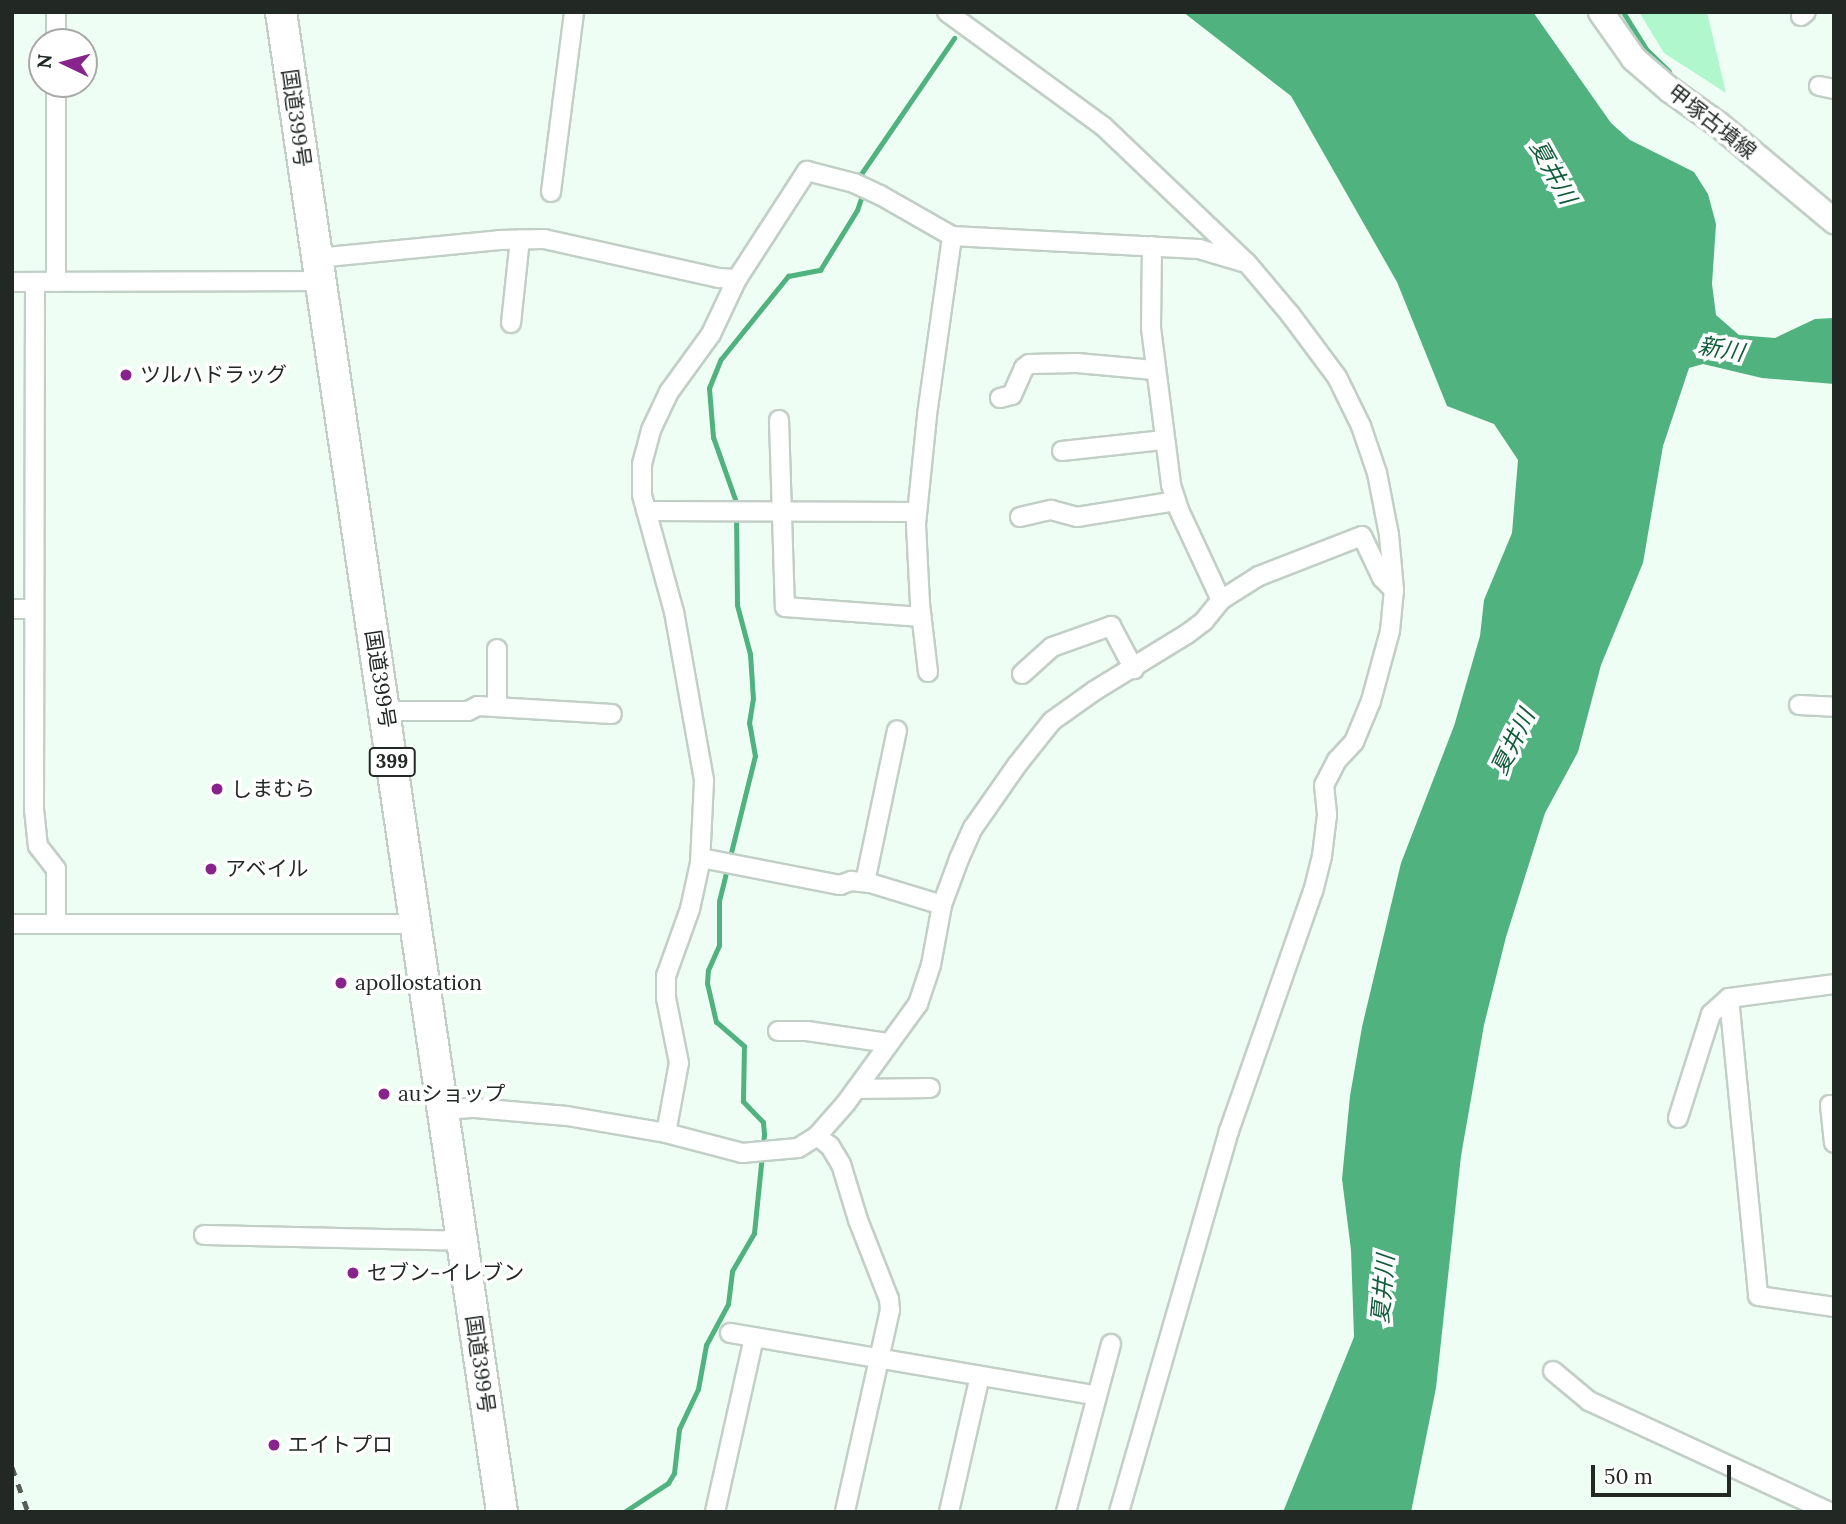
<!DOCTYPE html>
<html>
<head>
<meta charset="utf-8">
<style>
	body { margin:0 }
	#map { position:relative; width:1846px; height:1524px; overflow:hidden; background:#effef5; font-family:Lora,"Noto Sans JP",serif }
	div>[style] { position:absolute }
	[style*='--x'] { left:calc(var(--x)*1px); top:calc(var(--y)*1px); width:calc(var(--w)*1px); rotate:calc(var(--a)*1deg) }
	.green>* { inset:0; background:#b0f7ce }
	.water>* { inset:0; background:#50b27f }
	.stream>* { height:5px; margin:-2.5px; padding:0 2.5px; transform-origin:2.5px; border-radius:2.5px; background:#50b27f }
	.roads { filter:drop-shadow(2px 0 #c1cfc6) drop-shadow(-2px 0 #c1cfc6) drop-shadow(0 2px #c1cfc6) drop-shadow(0 -2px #c1cfc6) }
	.minor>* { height:18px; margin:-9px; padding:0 9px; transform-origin:9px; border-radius:9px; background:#fff }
	.secondary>* { height:24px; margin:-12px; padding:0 12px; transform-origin:12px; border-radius:12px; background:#fff }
	.trunk>* { height:30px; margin:-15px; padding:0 15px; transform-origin:15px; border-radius:15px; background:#fff }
	.rail>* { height:5px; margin-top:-2.5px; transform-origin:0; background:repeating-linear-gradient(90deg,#555e58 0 9px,transparent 0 18px) }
	.dots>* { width:19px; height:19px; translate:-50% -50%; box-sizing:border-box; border:4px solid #fff; border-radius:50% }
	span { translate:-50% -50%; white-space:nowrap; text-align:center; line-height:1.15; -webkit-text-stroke:7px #fff; paint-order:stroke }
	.shield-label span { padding:2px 5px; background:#fff; border:2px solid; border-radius:5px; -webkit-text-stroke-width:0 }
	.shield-label { font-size:19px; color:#222824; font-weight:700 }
	.street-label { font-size:21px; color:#222824 }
	.poi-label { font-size:21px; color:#222824 }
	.left { translate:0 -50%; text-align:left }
	.water-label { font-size:23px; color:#115c3a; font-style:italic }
	.frame { position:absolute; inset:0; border:14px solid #222824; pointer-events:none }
	.north { position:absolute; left:28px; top:28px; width:70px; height:70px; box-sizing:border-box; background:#fff; border:2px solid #a7a9a7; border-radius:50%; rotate:275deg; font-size:19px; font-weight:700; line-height:28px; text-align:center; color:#222824 }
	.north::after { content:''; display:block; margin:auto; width:24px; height:32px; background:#88238b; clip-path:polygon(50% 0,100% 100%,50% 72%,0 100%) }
	.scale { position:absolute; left:1591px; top:1465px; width:140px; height:32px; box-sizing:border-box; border:4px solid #222824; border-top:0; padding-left:9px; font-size:21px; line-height:24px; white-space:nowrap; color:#222824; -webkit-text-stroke:5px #fff; paint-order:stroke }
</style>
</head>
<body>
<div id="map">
	<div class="green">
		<i style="clip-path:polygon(1639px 12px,1707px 12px,1726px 93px,1664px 53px)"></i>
	</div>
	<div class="water">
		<i style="clip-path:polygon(1183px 12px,1533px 12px,1611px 123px,1630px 140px,1694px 172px,1708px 194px,1716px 224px,1712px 284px,1716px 315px,1739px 335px,1775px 338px,1815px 319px,1834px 318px,1834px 384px,1762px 378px,1703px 364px,1689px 368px,1663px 446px,1643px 563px,1601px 665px,1578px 752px,1545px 813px,1506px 937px,1484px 1025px,1461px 1156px,1436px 1388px,1411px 1512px,1283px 1512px,1354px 1337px,1351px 1250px,1342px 1179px,1350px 1096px,1362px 1027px,1401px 863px,1454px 726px,1480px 636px,1484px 600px,1512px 533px,1518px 460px,1494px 424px,1447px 406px,1397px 282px,1291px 96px)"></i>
	</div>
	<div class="stream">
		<i style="--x:1623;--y:12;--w:44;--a:58.1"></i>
		<i style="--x:1646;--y:49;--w:32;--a:44"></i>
		<i style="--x:863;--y:183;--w:9;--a:-103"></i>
		<i style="--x:861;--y:174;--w:165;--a:-55.6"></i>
		<i style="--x:624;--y:1512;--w:53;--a:-33.4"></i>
		<i style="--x:668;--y:1483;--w:12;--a:-59"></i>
		<i style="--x:674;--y:1473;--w:44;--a:-83.5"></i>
		<i style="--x:679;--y:1429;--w:44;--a:-64.6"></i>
		<i style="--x:698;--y:1389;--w:45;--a:-79.7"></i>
		<i style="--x:706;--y:1345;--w:47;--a:-61.8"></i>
		<i style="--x:728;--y:1304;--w:33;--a:-83"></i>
		<i style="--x:732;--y:1271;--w:44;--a:-59.9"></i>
		<i style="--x:754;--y:1233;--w:100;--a:-84.2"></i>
		<i style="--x:764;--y:1134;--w:12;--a:-95"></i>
		<i style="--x:763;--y:1122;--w:29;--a:-134"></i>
		<i style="--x:743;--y:1101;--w:55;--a:-89"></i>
		<i style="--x:744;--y:1046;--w:37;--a:-139"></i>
		<i style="--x:716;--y:1022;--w:40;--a:-103"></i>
		<i style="--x:707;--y:983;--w:13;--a:-86"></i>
		<i style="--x:708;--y:970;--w:27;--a:-66"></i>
		<i style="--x:719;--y:945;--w:44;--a:-90"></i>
		<i style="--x:719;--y:901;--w:149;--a:-76.1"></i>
		<i style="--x:755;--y:756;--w:34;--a:-100"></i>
		<i style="--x:749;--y:723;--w:24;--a:-81"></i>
		<i style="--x:753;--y:699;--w:45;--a:-93.8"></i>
		<i style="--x:750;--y:654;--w:51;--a:-104.9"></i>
		<i style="--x:737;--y:605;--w:103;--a:-90.6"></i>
		<i style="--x:736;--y:502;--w:69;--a:-109.5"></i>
		<i style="--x:713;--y:437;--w:49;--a:-94.7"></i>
		<i style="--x:709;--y:388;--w:31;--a:-68"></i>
		<i style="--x:721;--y:359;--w:107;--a:-51.1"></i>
		<i style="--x:788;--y:276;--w:33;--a:-11"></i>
		<i style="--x:820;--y:270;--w:70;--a:-58.3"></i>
		<i style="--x:857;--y:210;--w:18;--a:-71"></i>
	</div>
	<div class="roads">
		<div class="minor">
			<i style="--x:56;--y:12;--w:30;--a:90"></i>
			<i style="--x:947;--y:12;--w:193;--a:36.2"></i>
			<i style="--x:1103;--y:126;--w:199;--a:43.6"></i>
			<i style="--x:1247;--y:263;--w:67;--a:49.9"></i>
			<i style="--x:1290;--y:314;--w:79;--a:53.3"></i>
			<i style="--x:1337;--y:377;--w:55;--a:63.9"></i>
			<i style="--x:1361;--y:426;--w:50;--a:71.2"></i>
			<i style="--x:1377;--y:473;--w:63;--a:79"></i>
			<i style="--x:1389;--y:535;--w:55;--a:84.8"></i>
			<i style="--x:1394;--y:590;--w:41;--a:95.6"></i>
			<i style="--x:1390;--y:631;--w:73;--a:105.2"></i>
			<i style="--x:1371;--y:701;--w:44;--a:112.5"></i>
			<i style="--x:1354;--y:742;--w:25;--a:133"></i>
			<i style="--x:1337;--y:760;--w:28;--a:117"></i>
			<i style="--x:1324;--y:785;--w:30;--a:84"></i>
			<i style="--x:1327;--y:815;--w:41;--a:97"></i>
			<i style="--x:1322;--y:856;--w:36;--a:104"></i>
			<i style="--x:1313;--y:891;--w:254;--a:109.3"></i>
			<i style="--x:1229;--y:1131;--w:397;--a:106.1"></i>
			<i style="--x:1801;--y:16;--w:6;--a:-39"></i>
			<i style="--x:56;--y:84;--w:198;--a:90"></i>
			<i style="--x:1819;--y:86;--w:15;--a:11"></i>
			<i style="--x:551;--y:192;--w:181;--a:-82.7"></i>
			<i style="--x:1152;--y:246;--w:82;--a:90.7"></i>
			<i style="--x:1151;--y:328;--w:158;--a:82.7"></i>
			<i style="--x:1171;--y:485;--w:26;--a:72"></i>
			<i style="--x:1179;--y:510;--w:99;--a:65"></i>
			<i style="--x:317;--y:258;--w:183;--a:-5.6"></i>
			<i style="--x:499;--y:240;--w:45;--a:-1.3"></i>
			<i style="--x:544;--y:239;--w:178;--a:12.6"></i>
			<i style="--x:718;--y:278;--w:19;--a:3"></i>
			<i style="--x:737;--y:279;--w:129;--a:-57.1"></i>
			<i style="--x:807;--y:171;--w:49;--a:14.3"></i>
			<i style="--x:854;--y:183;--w:29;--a:25"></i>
			<i style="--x:880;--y:195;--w:83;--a:29.7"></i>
			<i style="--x:952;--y:236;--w:247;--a:3"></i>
			<i style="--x:1199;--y:249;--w:46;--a:16.5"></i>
			<i style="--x:12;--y:282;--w:308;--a:-0.2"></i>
			<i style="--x:35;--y:282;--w:527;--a:90.11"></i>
			<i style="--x:34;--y:809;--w:37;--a:84"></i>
			<i style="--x:38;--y:846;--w:29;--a:52"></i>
			<i style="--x:56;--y:869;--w:55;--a:90"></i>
			<i style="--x:511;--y:323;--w:84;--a:-83.9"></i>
			<i style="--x:1000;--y:398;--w:12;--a:-14"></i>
			<i style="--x:1012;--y:395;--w:30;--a:-66"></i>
			<i style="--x:1024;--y:368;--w:6;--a:-39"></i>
			<i style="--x:1029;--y:364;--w:48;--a:-1.2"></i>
			<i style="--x:1077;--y:363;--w:77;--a:5.2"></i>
			<i style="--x:779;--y:420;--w:187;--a:88.2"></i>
			<i style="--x:785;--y:607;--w:137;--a:4.2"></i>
			<i style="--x:1062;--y:451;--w:103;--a:-6.2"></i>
			<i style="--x:646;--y:511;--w:271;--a:0.2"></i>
			<i style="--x:1020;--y:517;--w:32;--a:-13"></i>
			<i style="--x:1051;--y:510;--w:27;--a:15"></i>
			<i style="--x:1077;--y:517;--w:100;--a:-9.2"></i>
			<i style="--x:12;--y:609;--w:21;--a:0"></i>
			<i style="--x:928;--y:672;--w:68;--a:-96.7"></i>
			<i style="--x:920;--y:604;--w:80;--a:-92.9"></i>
			<i style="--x:916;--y:524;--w:110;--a:-84.2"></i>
			<i style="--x:927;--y:415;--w:181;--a:-82"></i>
			<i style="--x:1022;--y:674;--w:40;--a:-42"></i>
			<i style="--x:1052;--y:647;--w:63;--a:-19.6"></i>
			<i style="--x:1111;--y:626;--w:49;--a:61.9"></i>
			<i style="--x:1799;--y:705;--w:35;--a:3"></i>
			<i style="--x:497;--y:707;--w:58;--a:-90"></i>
			<i style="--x:384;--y:711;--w:84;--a:0"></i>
			<i style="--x:468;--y:711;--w:11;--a:-27"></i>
			<i style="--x:478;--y:706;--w:134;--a:3.4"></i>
			<i style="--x:701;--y:858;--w:142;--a:11"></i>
			<i style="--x:840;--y:885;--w:12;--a:-20"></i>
			<i style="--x:851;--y:881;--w:19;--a:6"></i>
			<i style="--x:870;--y:883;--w:75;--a:17"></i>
			<i style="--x:865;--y:882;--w:155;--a:-78.1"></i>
			<i style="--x:12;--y:924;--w:404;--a:0"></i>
			<i style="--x:1834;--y:984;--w:106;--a:172.4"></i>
			<i style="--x:1729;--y:998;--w:299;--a:84.4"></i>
			<i style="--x:1758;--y:1296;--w:77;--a:8.2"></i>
			<i style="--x:778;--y:1031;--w:29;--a:0"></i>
			<i style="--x:807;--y:1031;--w:81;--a:8.5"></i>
			<i style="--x:856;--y:1089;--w:74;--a:-0.8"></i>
			<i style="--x:1834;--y:1105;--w:4;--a:180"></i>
			<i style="--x:1830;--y:1105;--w:38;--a:84"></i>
			<i style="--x:443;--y:1110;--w:32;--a:-4"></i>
			<i style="--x:475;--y:1108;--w:92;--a:5"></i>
			<i style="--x:567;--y:1116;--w:100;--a:9.7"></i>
			<i style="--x:666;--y:1133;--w:79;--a:14.7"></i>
			<i style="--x:742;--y:1153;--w:56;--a:-5.1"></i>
			<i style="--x:798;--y:1148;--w:22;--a:-32"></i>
			<i style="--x:817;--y:1136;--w:44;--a:-48.7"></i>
			<i style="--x:846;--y:1103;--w:122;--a:-54"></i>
			<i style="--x:918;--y:1004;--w:41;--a:-71.6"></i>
			<i style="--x:931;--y:965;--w:61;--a:-79.6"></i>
			<i style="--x:942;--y:905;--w:49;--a:-69.7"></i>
			<i style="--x:959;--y:859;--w:34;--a:-66"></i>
			<i style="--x:973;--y:828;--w:77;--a:-55.1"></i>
			<i style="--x:1017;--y:765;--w:56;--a:-51.5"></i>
			<i style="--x:1052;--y:721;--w:52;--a:-35.5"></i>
			<i style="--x:1094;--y:691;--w:109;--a:-31.5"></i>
			<i style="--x:1187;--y:634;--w:21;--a:-37"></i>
			<i style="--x:1204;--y:621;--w:27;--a:-51"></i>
			<i style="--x:1221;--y:600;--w:45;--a:-32.3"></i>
			<i style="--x:1259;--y:576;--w:110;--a:-21.2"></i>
			<i style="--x:1362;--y:536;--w:47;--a:64.5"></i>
			<i style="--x:1382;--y:578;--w:17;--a:45"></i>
			<i style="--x:1678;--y:1118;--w:109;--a:-72.4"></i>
			<i style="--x:1711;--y:1014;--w:24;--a:-42"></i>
			<i style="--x:666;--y:1133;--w:71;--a:-79.5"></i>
			<i style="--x:679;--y:1063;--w:66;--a:-101.3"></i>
			<i style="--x:666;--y:998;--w:22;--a:-90"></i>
			<i style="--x:666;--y:976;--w:71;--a:-70.3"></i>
			<i style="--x:690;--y:909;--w:47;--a:-77.7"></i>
			<i style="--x:700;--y:863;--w:83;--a:-87.2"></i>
			<i style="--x:704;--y:780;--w:171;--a:-100.1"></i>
			<i style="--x:674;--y:612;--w:121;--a:-105.3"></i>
			<i style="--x:642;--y:495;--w:31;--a:-90"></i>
			<i style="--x:642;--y:464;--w:35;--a:-75"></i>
			<i style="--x:651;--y:430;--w:42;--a:-64.7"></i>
			<i style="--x:669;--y:392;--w:72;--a:-54.1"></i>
			<i style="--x:711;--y:334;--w:61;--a:-64.7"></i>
			<i style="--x:817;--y:1136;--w:16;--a:38"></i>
			<i style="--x:830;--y:1146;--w:21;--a:59"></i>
			<i style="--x:841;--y:1164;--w:59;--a:73.1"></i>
			<i style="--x:858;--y:1220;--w:85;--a:68.6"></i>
			<i style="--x:889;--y:1299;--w:11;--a:85"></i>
			<i style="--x:890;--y:1310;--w:207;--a:102.6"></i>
			<i style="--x:204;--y:1235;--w:259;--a:1.3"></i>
			<i style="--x:730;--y:1333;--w:372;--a:9.7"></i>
			<i style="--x:1553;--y:1371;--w:47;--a:39.8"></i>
			<i style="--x:1589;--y:1401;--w:264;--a:24.8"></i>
			<i style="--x:715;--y:1512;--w:179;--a:-77.4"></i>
			<i style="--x:949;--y:1512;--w:139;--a:-77.2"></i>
			<i style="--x:1066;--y:1512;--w:174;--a:-75"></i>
		</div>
		<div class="secondary">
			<i style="--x:1601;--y:12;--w:57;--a:54.9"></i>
			<i style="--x:1634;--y:59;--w:48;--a:40.7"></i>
			<i style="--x:1670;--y:90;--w:60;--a:35.5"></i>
			<i style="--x:1719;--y:125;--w:150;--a:39.9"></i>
		</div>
		<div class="trunk">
			<i style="--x:281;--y:12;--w:1516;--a:81.62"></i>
		</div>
	</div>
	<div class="rail">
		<i style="--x:12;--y:1467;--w:48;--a:70.4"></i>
	</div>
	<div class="dots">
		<i style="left:126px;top:375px;background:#88238b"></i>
		<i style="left:217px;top:789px;background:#88238b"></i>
		<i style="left:211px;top:869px;background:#88238b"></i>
		<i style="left:341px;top:983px;background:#88238b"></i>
		<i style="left:384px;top:1094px;background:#88238b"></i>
		<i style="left:353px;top:1273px;background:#88238b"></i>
		<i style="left:274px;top:1445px;background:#88238b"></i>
	</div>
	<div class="shield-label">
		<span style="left:392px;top:762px">399</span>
	</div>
	<div class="street-label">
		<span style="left:296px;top:118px;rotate:82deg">国道399号</span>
		<span style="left:1712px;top:122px;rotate:38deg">甲塚古墳線</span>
		<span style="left:380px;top:679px;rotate:81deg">国道399号</span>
		<span style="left:480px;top:1364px;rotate:82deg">国道399号</span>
	</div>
	<div class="poi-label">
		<span class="left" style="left:140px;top:375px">ツルハドラッグ</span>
		<span class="left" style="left:231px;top:789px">しまむら</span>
		<span class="left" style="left:225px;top:869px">アベイル</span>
		<span class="left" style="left:355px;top:983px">apollostation</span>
		<span class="left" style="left:398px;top:1094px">auショップ</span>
		<span class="left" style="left:367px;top:1273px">セブン-イレブン</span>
		<span class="left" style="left:288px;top:1445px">エイトプロ</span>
	</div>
	<div class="water-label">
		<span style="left:1553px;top:172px;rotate:61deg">夏井川</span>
		<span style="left:1721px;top:349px;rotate:10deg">新川</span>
		<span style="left:1513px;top:742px;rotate:-64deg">夏井川</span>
		<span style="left:1383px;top:1289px;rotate:-85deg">夏井川</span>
	</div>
	<div class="frame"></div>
	<div class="north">N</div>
	<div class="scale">50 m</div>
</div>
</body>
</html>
